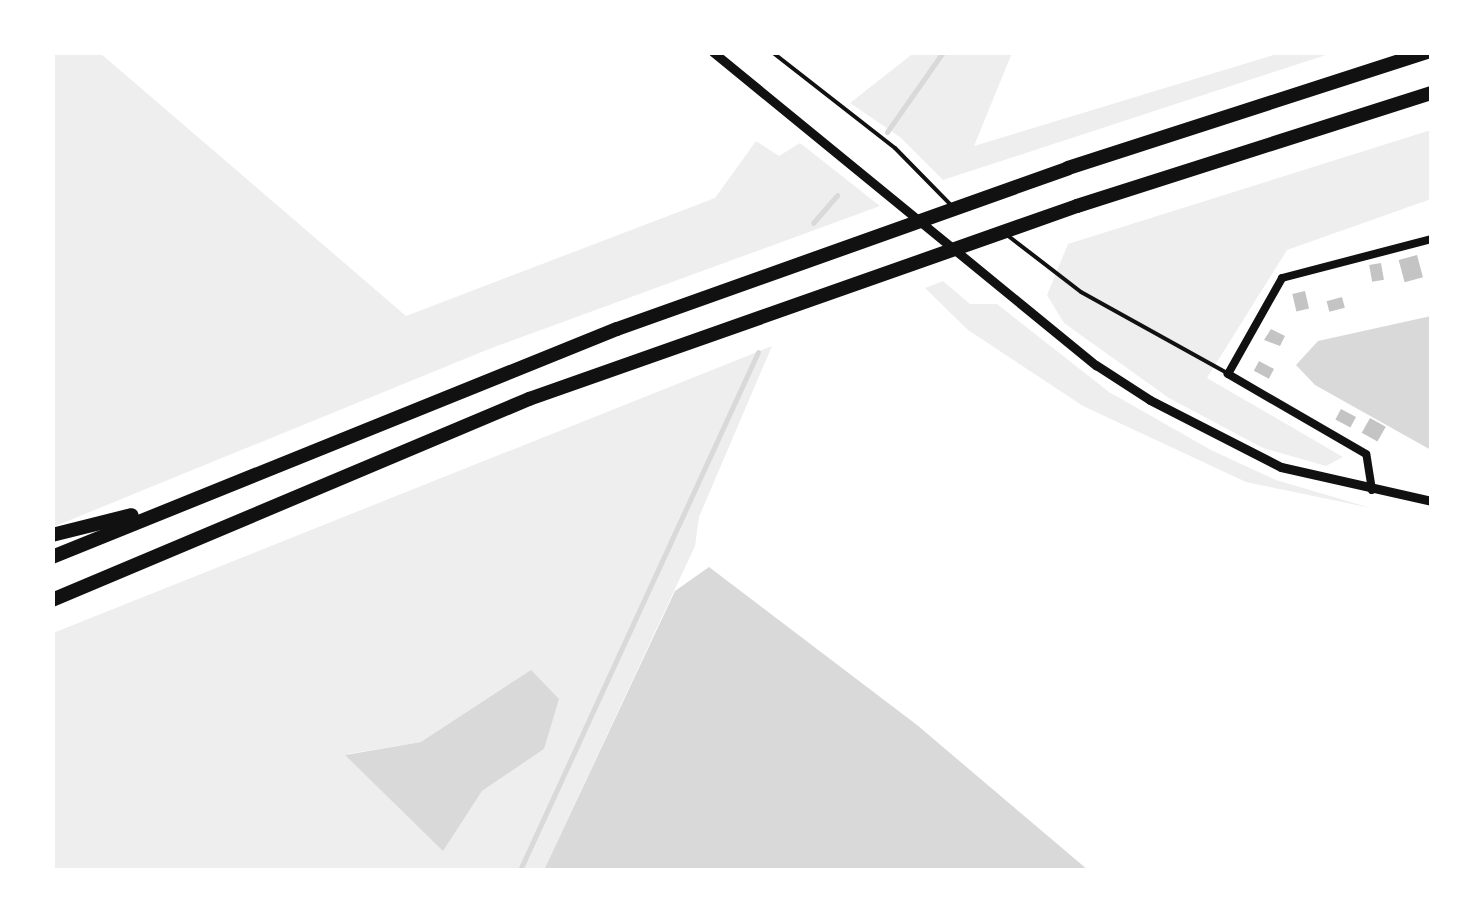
<!DOCTYPE html>
<html>
<head>
<meta charset="utf-8">
<style>
	body { margin:0 }
	#map { position:relative; width:1484px; height:923px; overflow:hidden; background:#fff; font-family:"PT Serif",serif }
	div>[style] { position:absolute }
	[style*='--x'] { left:calc(var(--x)*1px); top:calc(var(--y)*1px); width:calc(var(--w)*1px); rotate:calc(var(--a)*1deg) }
	.green>* { inset:0; background:#eee }
	.water>* { inset:0; background:#d9d9d9 }
	.stream>* { height:5px; margin:-2.5px; padding:0 2.5px; transform-origin:2.5px; border-radius:2.5px; background:#d9d9d9 }
	.building>* { inset:0; background:#c4c4c4; transform-origin:0 0 }
	.service>* { height:4px; margin:-2px; padding:0 2px; transform-origin:2px; border-radius:2px; background:#111 }
	.minor>* { height:8px; margin:-4px; padding:0 4px; transform-origin:4px; border-radius:4px; background:#111 }
	.tertiary>* { height:9px; margin:-4.5px; padding:0 4.5px; transform-origin:4.5px; border-radius:4.5px; background:#111 }
	.motorway>* { height:14px; margin:-7px; padding:0 7px; transform-origin:7px; border-radius:7px; background:#111 }
	span { translate:-50% -50%; white-space:nowrap; text-align:center; line-height:1.15; -webkit-text-stroke:9px #fff; paint-order:stroke }
	.frame { position:absolute; inset:0; border:55px solid #fff; pointer-events:none }
</style>
</head>
<body>
<div id="map">
	<div class="green">
		<i style="clip-path:polygon(53px 52px,100px 53px,406px 316px,715px 198px,756px 141px,779px 156px,800px 143px,880px 206px,489px 349px,53px 527px)"></i>
		<i style="clip-path:polygon(915px 52px,1012px 53px,974px 146px,1280px 53px,1332px 53px,943px 180px,900px 137px,850px 103px)"></i>
		<i style="clip-path:polygon(1431px 130px,1431px 199px,1287px 250px,1207px 378px,1343px 457px,1326px 466px,1263px 448px,1169px 398px,1064px 323px,1047px 295px,1068px 244px)"></i>
		<i style="clip-path:polygon(943px 281px,970px 304px,997px 304px,1109px 392px,1211px 450px,1276px 480px,1371px 508px,1246px 482px,1083px 406px,968px 330px,925px 288px)"></i>
		<i style="clip-path:polygon(evenodd,772px 346px,699px 517px,695px 546px,544px 870px,53px 870px,53px 633px,772px 346px,421px 742px,544px 749px,482px 791px,443px 850px,347px 754px,421px 742px)"></i>
	</div>
	<div class="water">
		<i style="clip-path:polygon(1431px 316px,1431px 450px,1315px 385px,1296px 365px,1318px 341px)"></i>
		<i style="clip-path:polygon(709px 567px,917px 725px,1088px 870px,544px 870px,675px 591px)"></i>
		<i style="clip-path:polygon(531px 670px,559px 699px,544px 749px,482px 791px,443px 851px,345px 755px,421px 742px)"></i>
	</div>
	<div class="stream">
		<i style="--x:887;--y:132;--w:98;--a:-55"></i>
		<i style="--x:813;--y:223;--w:37;--a:-49"></i>
		<i style="--x:520;--y:870;--w:570;--a:-65.32"></i>
	</div>
	<div class="building">
		<i style="left:1417px;top:255px;width:23px;height:19px;rotate:75deg"></i>
		<i style="left:1381px;top:263px;width:17px;height:12px;rotate:80deg"></i>
		<i style="left:1305px;top:291px;width:18px;height:13px;rotate:77deg"></i>
		<i style="left:1342px;top:297px;width:11px;height:16px;rotate:75deg"></i>
		<i style="clip-path:polygon(1271px 329px,1285px 336px,1280px 346px,1264px 340px)"></i>
		<i style="left:1259px;top:361px;width:17px;height:11px;rotate:28deg"></i>
		<i style="left:1341px;top:409px;width:17px;height:12px;rotate:28deg"></i>
		<i style="left:1370px;top:418px;width:18px;height:17px;rotate:29deg"></i>
	</div>
	<div class="service">
		<i style="--x:772;--y:52;--w:156;--a:38"></i>
		<i style="--x:895;--y:148;--w:80;--a:45.5"></i>
		<i style="--x:1007;--y:235;--w:93;--a:37.6"></i>
		<i style="--x:1081;--y:292;--w:167;--a:29"></i>
	</div>
	<div class="minor">
		<i style="--x:1372;--y:490;--w:36;--a:-99"></i>
		<i style="--x:1366;--y:454;--w:160;--a:-149.9"></i>
		<i style="--x:1228;--y:374;--w:110;--a:-60.6"></i>
		<i style="--x:1282;--y:278;--w:155;--a:-14.6"></i>
	</div>
	<div class="tertiary">
		<i style="--x:713;--y:52;--w:495;--a:39.3"></i>
		<i style="--x:1096;--y:365;--w:64;--a:32.9"></i>
		<i style="--x:1150;--y:400;--w:147;--a:27.1"></i>
		<i style="--x:1281;--y:467;--w:155;--a:12.7"></i>
	</div>
	<div class="motorway">
		<i style="--x:52;--y:535;--w:82;--a:-14"></i>
		<i style="--x:52;--y:557;--w:609;--a:-21.98"></i>
		<i style="--x:617;--y:329;--w:479;--a:-19.6"></i>
		<i style="--x:1068;--y:168;--w:377;--a:-17.9"></i>
		<i style="--x:52;--y:600;--w:518;--a:-22.85"></i>
		<i style="--x:529;--y:399;--w:581;--a:-19.4"></i>
		<i style="--x:1077;--y:206;--w:373;--a:-17.7"></i>
	</div>
	<div class="frame"></div>
</div>
</body>
</html>
